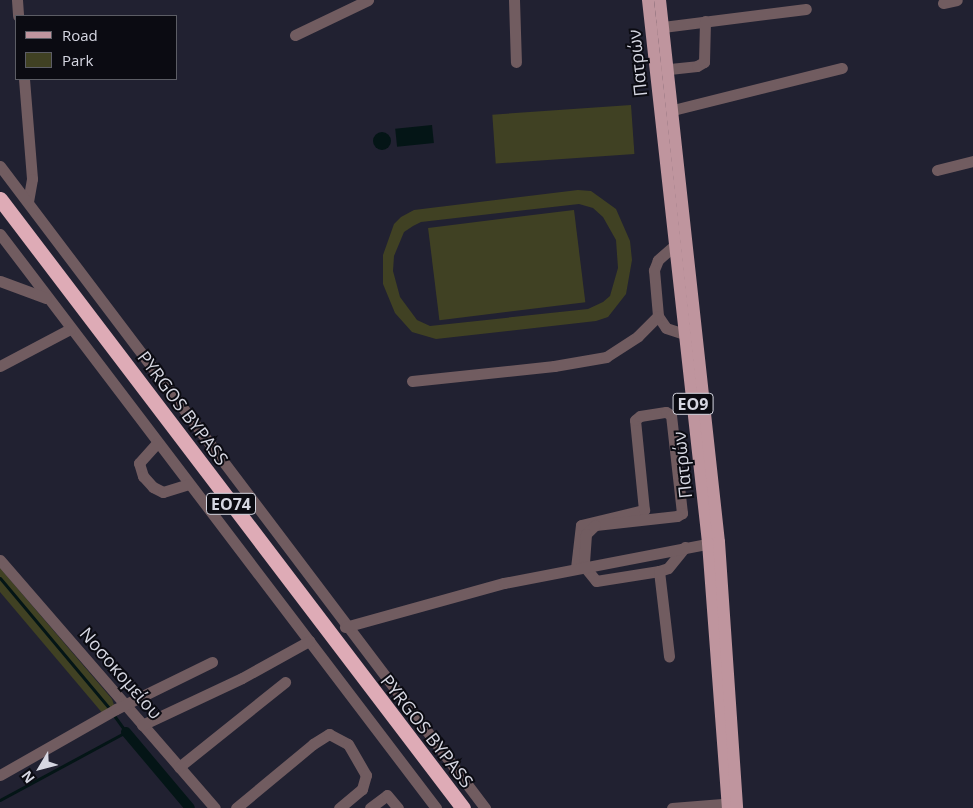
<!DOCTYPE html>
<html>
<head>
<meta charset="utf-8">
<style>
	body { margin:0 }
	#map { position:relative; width:973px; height:808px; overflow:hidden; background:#212131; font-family:"Open Sans",sans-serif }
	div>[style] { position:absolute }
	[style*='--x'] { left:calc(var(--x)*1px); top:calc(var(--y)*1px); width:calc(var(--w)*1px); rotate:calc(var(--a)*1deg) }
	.green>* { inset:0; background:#404123; transform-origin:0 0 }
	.water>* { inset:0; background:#041516; transform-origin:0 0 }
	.round { border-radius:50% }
	.stream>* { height:3px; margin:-1.5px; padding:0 1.5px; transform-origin:1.5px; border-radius:1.5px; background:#041516 }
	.canal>* { height:10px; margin:-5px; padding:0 5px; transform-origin:5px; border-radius:5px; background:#041516 }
	.minor>* { height:11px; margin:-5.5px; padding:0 5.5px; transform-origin:5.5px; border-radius:5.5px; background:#715c60 }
	.major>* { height:12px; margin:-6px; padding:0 6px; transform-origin:6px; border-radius:6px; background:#bf959e }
	.highway>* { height:15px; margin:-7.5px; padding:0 7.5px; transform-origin:7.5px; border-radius:7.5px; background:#deabb6 }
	span { translate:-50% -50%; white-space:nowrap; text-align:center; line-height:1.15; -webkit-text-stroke:4px #0b0b12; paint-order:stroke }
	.shield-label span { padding:1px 4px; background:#0b0b12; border:1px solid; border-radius:4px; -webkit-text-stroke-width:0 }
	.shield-label { font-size:16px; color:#d6d7e2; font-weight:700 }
	.street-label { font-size:18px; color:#d6d7e2 }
	.legend { position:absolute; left:15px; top:15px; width:162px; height:65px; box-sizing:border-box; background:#0b0b12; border:1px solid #5c5d65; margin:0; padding:6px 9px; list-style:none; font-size:15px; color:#d6d7e2 }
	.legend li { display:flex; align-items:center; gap:10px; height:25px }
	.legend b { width:25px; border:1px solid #5c5d65 }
	.north { position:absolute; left:15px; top:743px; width:50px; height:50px; -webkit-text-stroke:4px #0b0b12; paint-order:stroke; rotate:233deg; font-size:14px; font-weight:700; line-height:20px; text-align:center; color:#d6d7e2 }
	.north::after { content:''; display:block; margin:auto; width:18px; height:22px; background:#d6d7e2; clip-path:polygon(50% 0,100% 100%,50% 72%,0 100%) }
</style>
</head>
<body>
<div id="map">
	<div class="green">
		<i style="left:631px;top:105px;width:49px;height:139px;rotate:86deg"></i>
		<i style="clip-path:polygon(evenodd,578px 190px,591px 191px,616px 209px,630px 241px,632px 260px,626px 294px,608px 317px,596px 321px,436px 339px,412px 332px,395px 313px,383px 284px,383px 255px,394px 224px,401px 217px,414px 210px,578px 190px,579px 204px,593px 208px,603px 217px,616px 240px,618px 268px,610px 296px,603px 302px,588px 309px,430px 326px,417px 320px,400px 297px,393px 271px,394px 256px,404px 232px,413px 226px,421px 222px,579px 204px)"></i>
		<i style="left:574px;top:210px;width:93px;height:147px;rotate:83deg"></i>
		<i style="clip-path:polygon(0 568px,112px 699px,114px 705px,104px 715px,0 592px)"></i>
	</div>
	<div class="water">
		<i style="left:432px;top:125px;width:18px;height:37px;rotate:84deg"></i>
		<i class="round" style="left:373px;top:132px;width:18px;height:18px"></i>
	</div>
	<div class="stream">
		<i style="--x:0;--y:578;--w:171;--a:50"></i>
		<i style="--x:0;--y:800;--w:143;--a:-28.4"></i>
		<i style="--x:126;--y:732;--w:22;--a:-126"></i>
	</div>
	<div class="canal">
		<i style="--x:126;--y:732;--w:99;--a:49.9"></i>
	</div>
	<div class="minor">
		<i style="--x:17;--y:0;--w:16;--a:86"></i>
		<i style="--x:514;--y:0;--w:62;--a:88.2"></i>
		<i style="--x:943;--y:3;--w:14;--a:-12"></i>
		<i style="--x:655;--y:28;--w:152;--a:-7.2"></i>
		<i style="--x:295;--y:35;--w:81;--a:-25.6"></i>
		<i style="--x:660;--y:70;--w:37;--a:-6"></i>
		<i style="--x:697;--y:66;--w:8;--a:-30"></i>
		<i style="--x:704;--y:62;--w:41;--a:-88.6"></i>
		<i style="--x:24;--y:79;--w:100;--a:85.4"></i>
		<i style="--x:32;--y:179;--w:23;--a:100"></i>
		<i style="--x:673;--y:110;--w:174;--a:-14"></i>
		<i style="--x:0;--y:166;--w:805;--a:52.93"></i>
		<i style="--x:937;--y:170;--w:37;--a:-14"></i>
		<i style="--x:0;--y:234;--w:721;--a:52.78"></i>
		<i style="--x:675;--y:245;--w:23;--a:139"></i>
		<i style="--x:658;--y:260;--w:11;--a:112"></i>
		<i style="--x:654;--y:270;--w:46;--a:85"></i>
		<i style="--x:658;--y:316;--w:14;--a:56"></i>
		<i style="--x:666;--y:328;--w:20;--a:18"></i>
		<i style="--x:0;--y:281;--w:49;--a:20.3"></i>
		<i style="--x:0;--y:366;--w:79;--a:-27.9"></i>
		<i style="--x:412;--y:381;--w:143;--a:-6"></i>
		<i style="--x:554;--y:366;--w:53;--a:-9.8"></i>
		<i style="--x:606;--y:357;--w:38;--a:-33"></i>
		<i style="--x:638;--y:336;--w:28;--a:-45"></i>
		<i style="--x:157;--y:443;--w:27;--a:132"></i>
		<i style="--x:139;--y:463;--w:14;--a:73"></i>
		<i style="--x:143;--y:476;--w:15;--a:48"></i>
		<i style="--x:153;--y:487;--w:11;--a:27"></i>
		<i style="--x:163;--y:492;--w:27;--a:-17"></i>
		<i style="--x:0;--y:560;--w:328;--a:49.1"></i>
		<i style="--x:576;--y:568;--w:43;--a:-83.4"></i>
		<i style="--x:581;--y:525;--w:65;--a:-13.4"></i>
		<i style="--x:644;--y:510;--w:90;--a:-95.7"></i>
		<i style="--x:635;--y:420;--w:6;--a:-39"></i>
		<i style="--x:640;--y:416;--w:26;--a:-9"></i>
		<i style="--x:666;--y:412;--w:6;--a:31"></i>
		<i style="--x:671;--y:415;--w:99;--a:83.6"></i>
		<i style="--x:682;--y:513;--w:6;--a:149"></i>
		<i style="--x:677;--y:516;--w:82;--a:173.7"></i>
		<i style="--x:595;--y:525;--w:13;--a:135"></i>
		<i style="--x:586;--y:534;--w:32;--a:94"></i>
		<i style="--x:584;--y:566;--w:19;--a:51"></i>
		<i style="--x:596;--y:581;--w:64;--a:-9"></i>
		<i style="--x:659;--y:571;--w:9;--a:-18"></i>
		<i style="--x:668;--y:568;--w:27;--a:-51"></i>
		<i style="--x:659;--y:571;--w:86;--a:83.3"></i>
		<i style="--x:345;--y:627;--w:165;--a:-15.5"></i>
		<i style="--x:504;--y:583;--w:216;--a:-10.9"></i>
		<i style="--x:142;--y:725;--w:110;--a:-25.2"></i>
		<i style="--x:242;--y:678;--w:77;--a:-28.9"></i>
		<i style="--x:179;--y:767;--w:136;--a:-38.7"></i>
		<i style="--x:0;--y:775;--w:133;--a:-29.6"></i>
		<i style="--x:116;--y:709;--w:107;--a:-26.1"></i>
		<i style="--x:236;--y:808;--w:100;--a:-39.7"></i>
		<i style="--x:313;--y:744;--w:19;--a:-32"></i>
		<i style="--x:329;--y:734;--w:21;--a:28"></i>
		<i style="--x:348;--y:744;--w:36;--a:60"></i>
		<i style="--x:366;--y:775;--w:15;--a:106"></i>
		<i style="--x:362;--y:789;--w:30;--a:140"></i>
		<i style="--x:370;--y:808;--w:21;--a:-37"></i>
		<i style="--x:387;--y:795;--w:17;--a:50"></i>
		<i style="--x:672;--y:808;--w:63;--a:-4.5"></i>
	</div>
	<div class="major">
		<i style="--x:648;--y:0;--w:546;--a:83.69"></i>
		<i style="--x:708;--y:543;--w:266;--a:85.7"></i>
		<i style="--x:660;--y:0;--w:545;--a:83.79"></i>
		<i style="--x:719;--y:542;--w:267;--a:86.1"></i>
	</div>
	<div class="highway">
		<i style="--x:0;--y:199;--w:765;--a:52.76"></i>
	</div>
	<div class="shield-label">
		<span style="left:693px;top:404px">ΕΟ9</span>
		<span style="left:231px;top:504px">ΕΟ74</span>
	</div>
	<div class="street-label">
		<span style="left:637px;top:63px;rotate:-96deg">Πατρών</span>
		<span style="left:183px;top:408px;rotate:53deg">PYRGOS BYPASS</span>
		<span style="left:682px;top:465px;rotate:-96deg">Πατρών</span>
		<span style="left:121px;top:673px;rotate:49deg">Νοσοκομείου</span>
		<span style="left:427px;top:731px;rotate:52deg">PYRGOS BYPASS</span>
	</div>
	<ul class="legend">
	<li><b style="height:6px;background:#bf959e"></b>Road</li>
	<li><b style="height:14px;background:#404123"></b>Park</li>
	</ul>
	<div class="north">N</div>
</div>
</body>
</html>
